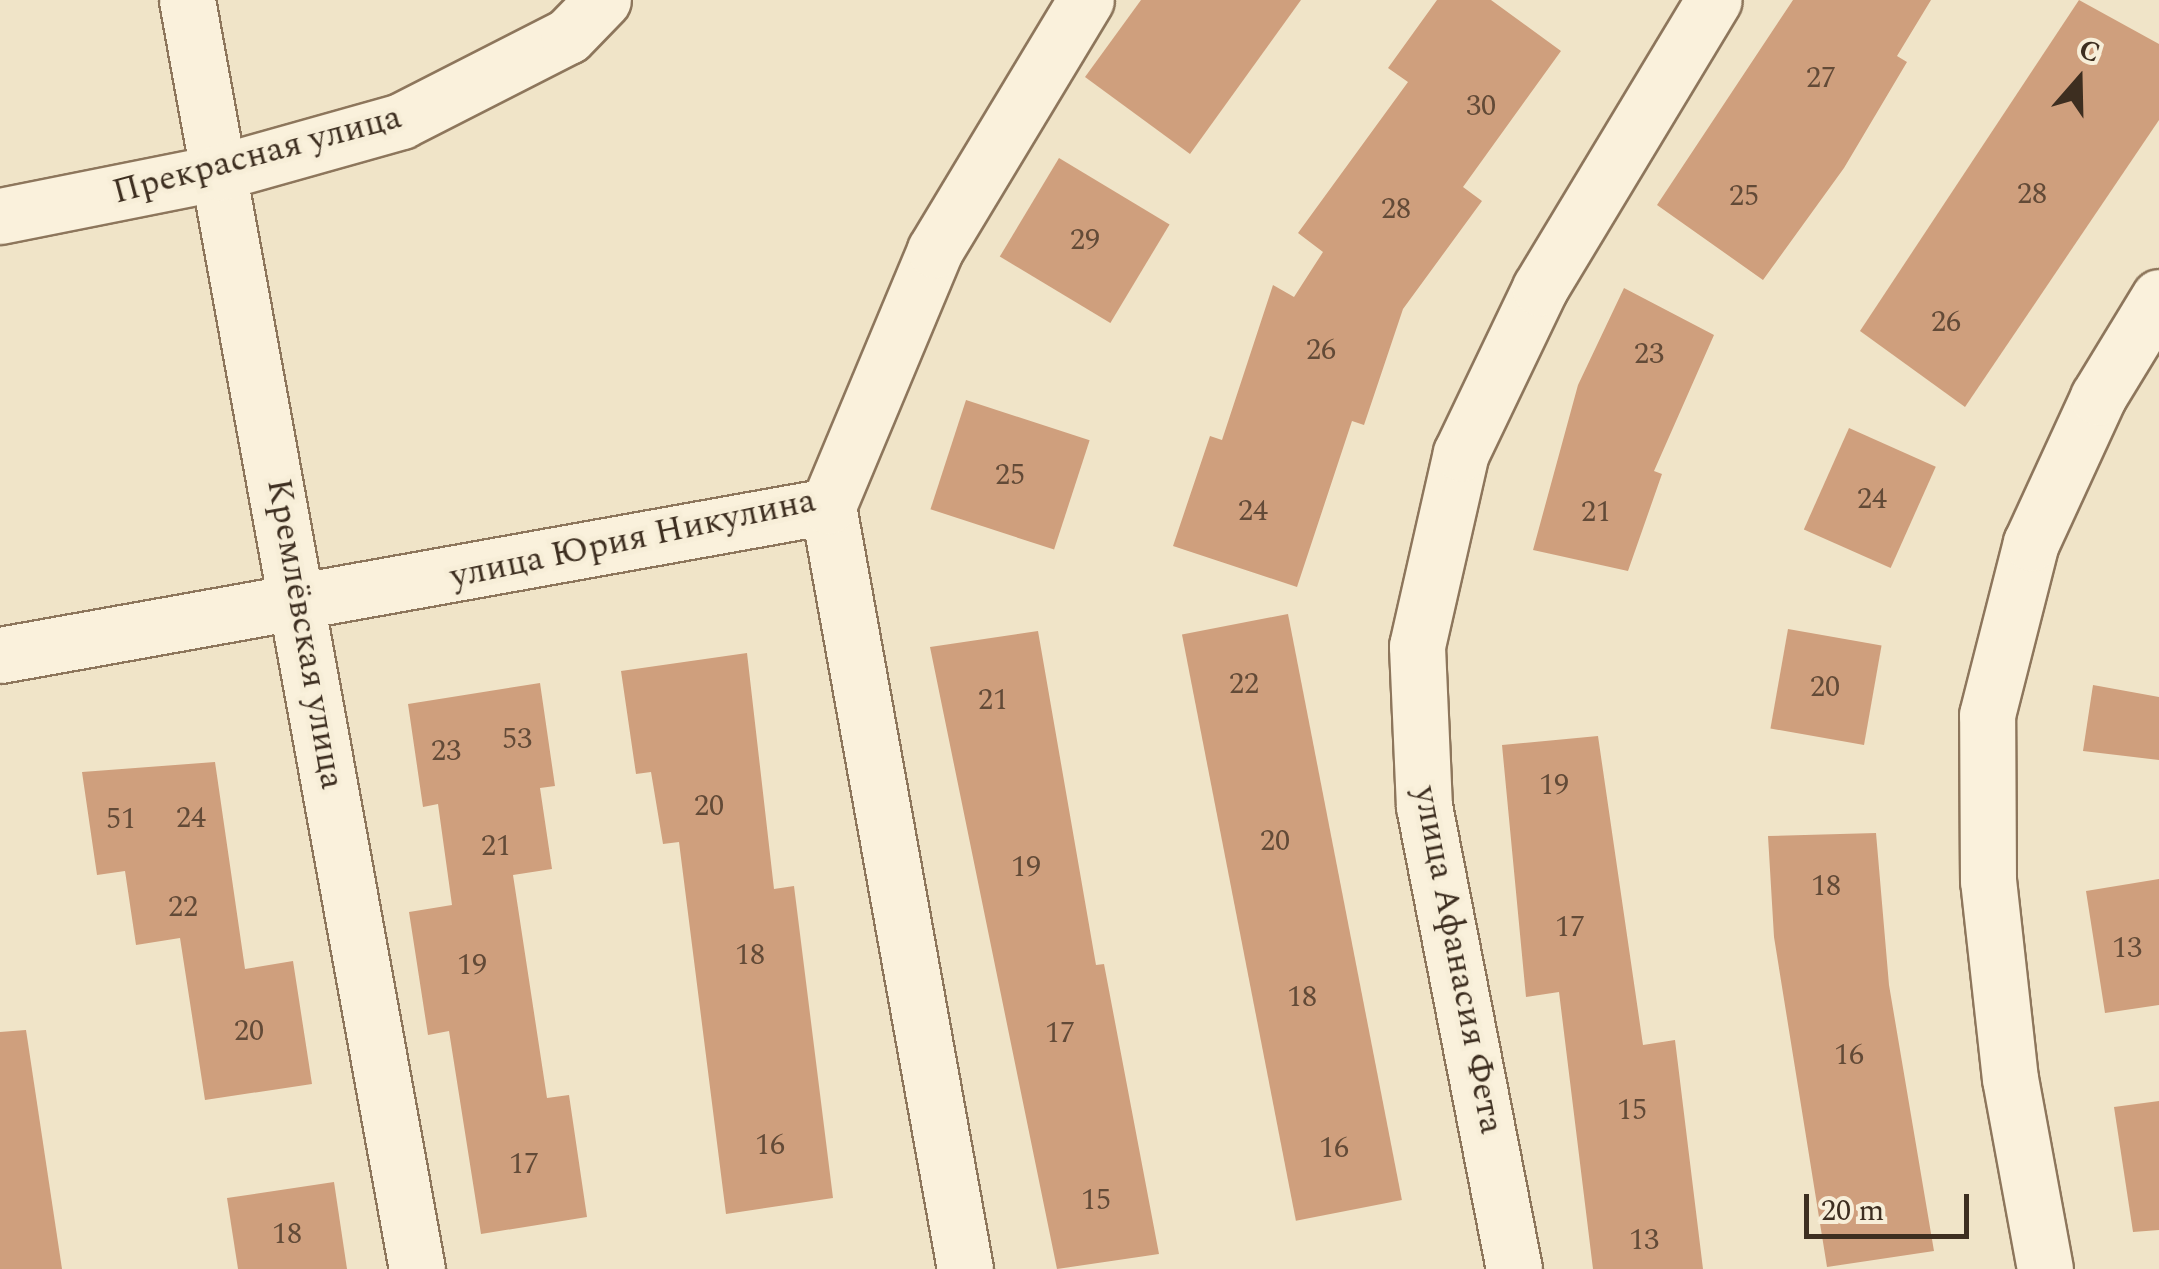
<!DOCTYPE html>
<html>
<head>
<meta charset="utf-8">
<style>
	body { margin:0 }
	#map { position:relative; width:2159px; height:1269px; overflow:hidden; background:#f0e4c8; font-family:Spectral,serif }
	div>[style] { position:absolute }
	[style*='--x'] { left:calc(var(--x)*1px); top:calc(var(--y)*1px); width:calc(var(--w)*1px); rotate:calc(var(--a)*1deg) }
	.building>* { inset:0; background:#cf9f7d; transform-origin:0 0 }
	.roads { filter:drop-shadow(2px 0 #8d765c) drop-shadow(-2px 0 #8d765c) drop-shadow(0 2px #8d765c) drop-shadow(0 -2px #8d765c) }
	.minor>* { height:55px; margin:-27.5px; padding:0 27.5px; transform-origin:27.5px; border-radius:27.5px; background:#faf1dc }
	span { translate:-50% -50%; white-space:nowrap; text-align:center; line-height:1.15; -webkit-text-stroke:9px #f7eed8; paint-order:stroke }
	.number-label { font-size:30px; color:#624a37 }
	.number-label span { -webkit-text-stroke-width:0 }
	.street-label { font-size:35px; color:#3d2e20 }
	.north { position:absolute; left:2029px; top:30px; width:100px; height:100px; -webkit-text-stroke:8px #f7eed8; paint-order:stroke; rotate:20deg; font-size:28px; font-weight:700; line-height:40px; text-align:center; color:#3d2e20 }
	.north::after { content:''; display:block; margin:auto; width:35px; height:45px; background:#3d2e20; clip-path:polygon(50% 0,100% 100%,50% 72%,0 100%) }
	.scale { position:absolute; left:1804px; top:1194px; width:165px; height:45px; box-sizing:border-box; border:5px solid #3d2e20; border-top:0; padding-left:12px; font-size:30px; line-height:35px; white-space:nowrap; color:#3d2e20; -webkit-text-stroke:8px #f7eed8; paint-order:stroke }
</style>
</head>
<body>
<div id="map">
	<div class="building">
		<i style="clip-path:polygon(1141px 0,1301px 0,1190px 154px,1085px 77px)"></i>
		<i style="clip-path:polygon(1437px 0,1491px 0,1561px 51px,1463px 187px,1482px 201px,1403px 309px,1364px 425px,1352px 421px,1297px 587px,1173px 546px,1210px 436px,1222px 440px,1273px 285px,1294px 297px,1323px 252px,1298px 233px,1408px 82px,1388px 68px)"></i>
		<i style="clip-path:polygon(1793px 0,1931px 0,1897px 56px,1907px 62px,1844px 168px,1763px 280px,1657px 205px)"></i>
		<i style="clip-path:polygon(2079px 0,2159px 44px,2159px 120px,1965px 407px,1860px 331px)"></i>
		<i style="left:1059px;top:158px;width:129px;height:115px;rotate:31deg"></i>
		<i style="clip-path:polygon(1624px 288px,1714px 335px,1654px 471px,1662px 474px,1628px 571px,1533px 550px,1578px 385px)"></i>
		<i style="left:966px;top:400px;width:130px;height:115px;rotate:18deg"></i>
		<i style="left:1849px;top:428px;width:95px;height:111px;rotate:24deg"></i>
		<i style="left:1288px;top:614px;width:597px;height:108px;rotate:79deg"></i>
		<i style="left:1788px;top:629px;width:95px;height:101px;rotate:10deg"></i>
		<i style="clip-path:polygon(1038px 631px,1096px 965px,1104px 964px,1159px 1254px,1057px 1269px,930px 647px)"></i>
		<i style="clip-path:polygon(747px 653px,774px 889px,794px 886px,833px 1198px,726px 1214px,679px 842px,663px 844px,651px 772px,636px 774px,621px 671px)"></i>
		<i style="clip-path:polygon(540px 683px,555px 786px,540px 788px,552px 869px,513px 875px,547px 1098px,569px 1095px,587px 1217px,481px 1234px,449px 1031px,428px 1035px,409px 912px,452px 905px,438px 804px,423px 807px,408px 704px)"></i>
		<i style="clip-path:polygon(2093px 685px,2159px 697px,2159px 760px,2083px 751px)"></i>
		<i style="clip-path:polygon(1598px 736px,1643px 1045px,1675px 1040px,1703px 1269px,1593px 1269px,1559px 992px,1526px 997px,1502px 745px)"></i>
		<i style="clip-path:polygon(215px 762px,245px 969px,293px 961px,312px 1084px,205px 1100px,180px 938px,136px 945px,125px 871px,97px 875px,82px 772px)"></i>
		<i style="clip-path:polygon(1876px 833px,1889px 985px,1934px 1251px,1827px 1267px,1774px 937px,1768px 836px)"></i>
		<i style="clip-path:polygon(2159px 879px,2159px 1005px,2105px 1013px,2086px 891px)"></i>
		<i style="clip-path:polygon(26px 1030px,62px 1269px,0 1269px,0 1032px)"></i>
		<i style="clip-path:polygon(2159px 1101px,2159px 1230px,2133px 1232px,2114px 1107px)"></i>
		<i style="clip-path:polygon(334px 1182px,347px 1269px,238px 1269px,227px 1198px)"></i>
	</div>
	<div class="roads">
		<div class="minor">
			<i style="--x:187;--y:0;--w:1290;--a:79.73"></i>
			<i style="--x:0;--y:216;--w:224;--a:-11.3"></i>
			<i style="--x:220;--y:172;--w:188;--a:-15.7"></i>
			<i style="--x:401;--y:121;--w:187;--a:-27"></i>
			<i style="--x:568;--y:36;--w:50;--a:-45.8"></i>
			<i style="--x:828;--y:506;--w:775;--a:79.82"></i>
			<i style="--x:0;--y:655;--w:841;--a:-10.2"></i>
			<i style="--x:828;--y:506;--w:277;--a:-67.3"></i>
			<i style="--x:935;--y:250;--w:292;--a:-58.9"></i>
			<i style="--x:1514;--y:1269;--w:471;--a:-101"></i>
			<i style="--x:1424;--y:807;--w:161;--a:-92.5"></i>
			<i style="--x:1417;--y:646;--w:198;--a:-77.2"></i>
			<i style="--x:1461;--y:453;--w:183;--a:-64.4"></i>
			<i style="--x:1540;--y:288;--w:336;--a:-58.9"></i>
			<i style="--x:2045;--y:1269;--w:193;--a:-100.4"></i>
			<i style="--x:2010;--y:1079;--w:199;--a:-96.3"></i>
			<i style="--x:1988;--y:881;--w:166;--a:-90.3"></i>
			<i style="--x:1987;--y:715;--w:178;--a:-75.7"></i>
			<i style="--x:2031;--y:543;--w:161;--a:-65.3"></i>
			<i style="--x:2098;--y:397;--w:117;--a:-58.6"></i>
		</div>
	</div>
	<div class="number-label">
		<span style="left:1821px;top:78px">27</span>
		<span style="left:1481px;top:106px">30</span>
		<span style="left:2032px;top:194px">28</span>
		<span style="left:1744px;top:196px">25</span>
		<span style="left:1396px;top:209px">28</span>
		<span style="left:1085px;top:240px">29</span>
		<span style="left:1946px;top:322px">26</span>
		<span style="left:1321px;top:350px">26</span>
		<span style="left:1649px;top:354px">23</span>
		<span style="left:1010px;top:475px">25</span>
		<span style="left:1872px;top:499px">24</span>
		<span style="left:1253px;top:511px">24</span>
		<span style="left:1596px;top:512px">21</span>
		<span style="left:1244px;top:684px">22</span>
		<span style="left:1825px;top:687px">20</span>
		<span style="left:993px;top:700px">21</span>
		<span style="left:517px;top:739px">53</span>
		<span style="left:446px;top:751px">23</span>
		<span style="left:1554px;top:785px">19</span>
		<span style="left:709px;top:806px">20</span>
		<span style="left:191px;top:818px">24</span>
		<span style="left:121px;top:819px">51</span>
		<span style="left:1275px;top:841px">20</span>
		<span style="left:496px;top:846px">21</span>
		<span style="left:1026px;top:867px">19</span>
		<span style="left:1826px;top:886px">18</span>
		<span style="left:183px;top:907px">22</span>
		<span style="left:1570px;top:927px">17</span>
		<span style="left:2127px;top:948px">13</span>
		<span style="left:750px;top:955px">18</span>
		<span style="left:472px;top:965px">19</span>
		<span style="left:1302px;top:997px">18</span>
		<span style="left:249px;top:1031px">20</span>
		<span style="left:1060px;top:1033px">17</span>
		<span style="left:1849px;top:1055px">16</span>
		<span style="left:1632px;top:1110px">15</span>
		<span style="left:770px;top:1145px">16</span>
		<span style="left:1334px;top:1148px">16</span>
		<span style="left:524px;top:1164px">17</span>
		<span style="left:1096px;top:1200px">15</span>
		<span style="left:287px;top:1234px">18</span>
		<span style="left:1644px;top:1240px">13</span>
	</div>
	<div class="street-label">
		<span style="left:257px;top:155px;rotate:-15deg">Прекрасная улица</span>
		<span style="left:633px;top:539px;rotate:-12deg">улица Юрия Никулина</span>
		<span style="left:305px;top:634px;rotate:80deg">Кремлёвская улица</span>
		<span style="left:1458px;top:960px;rotate:79deg">улица Афанасия Фета</span>
	</div>
	<div class="north">С</div>
	<div class="scale">20 m</div>
</div>
</body>
</html>
